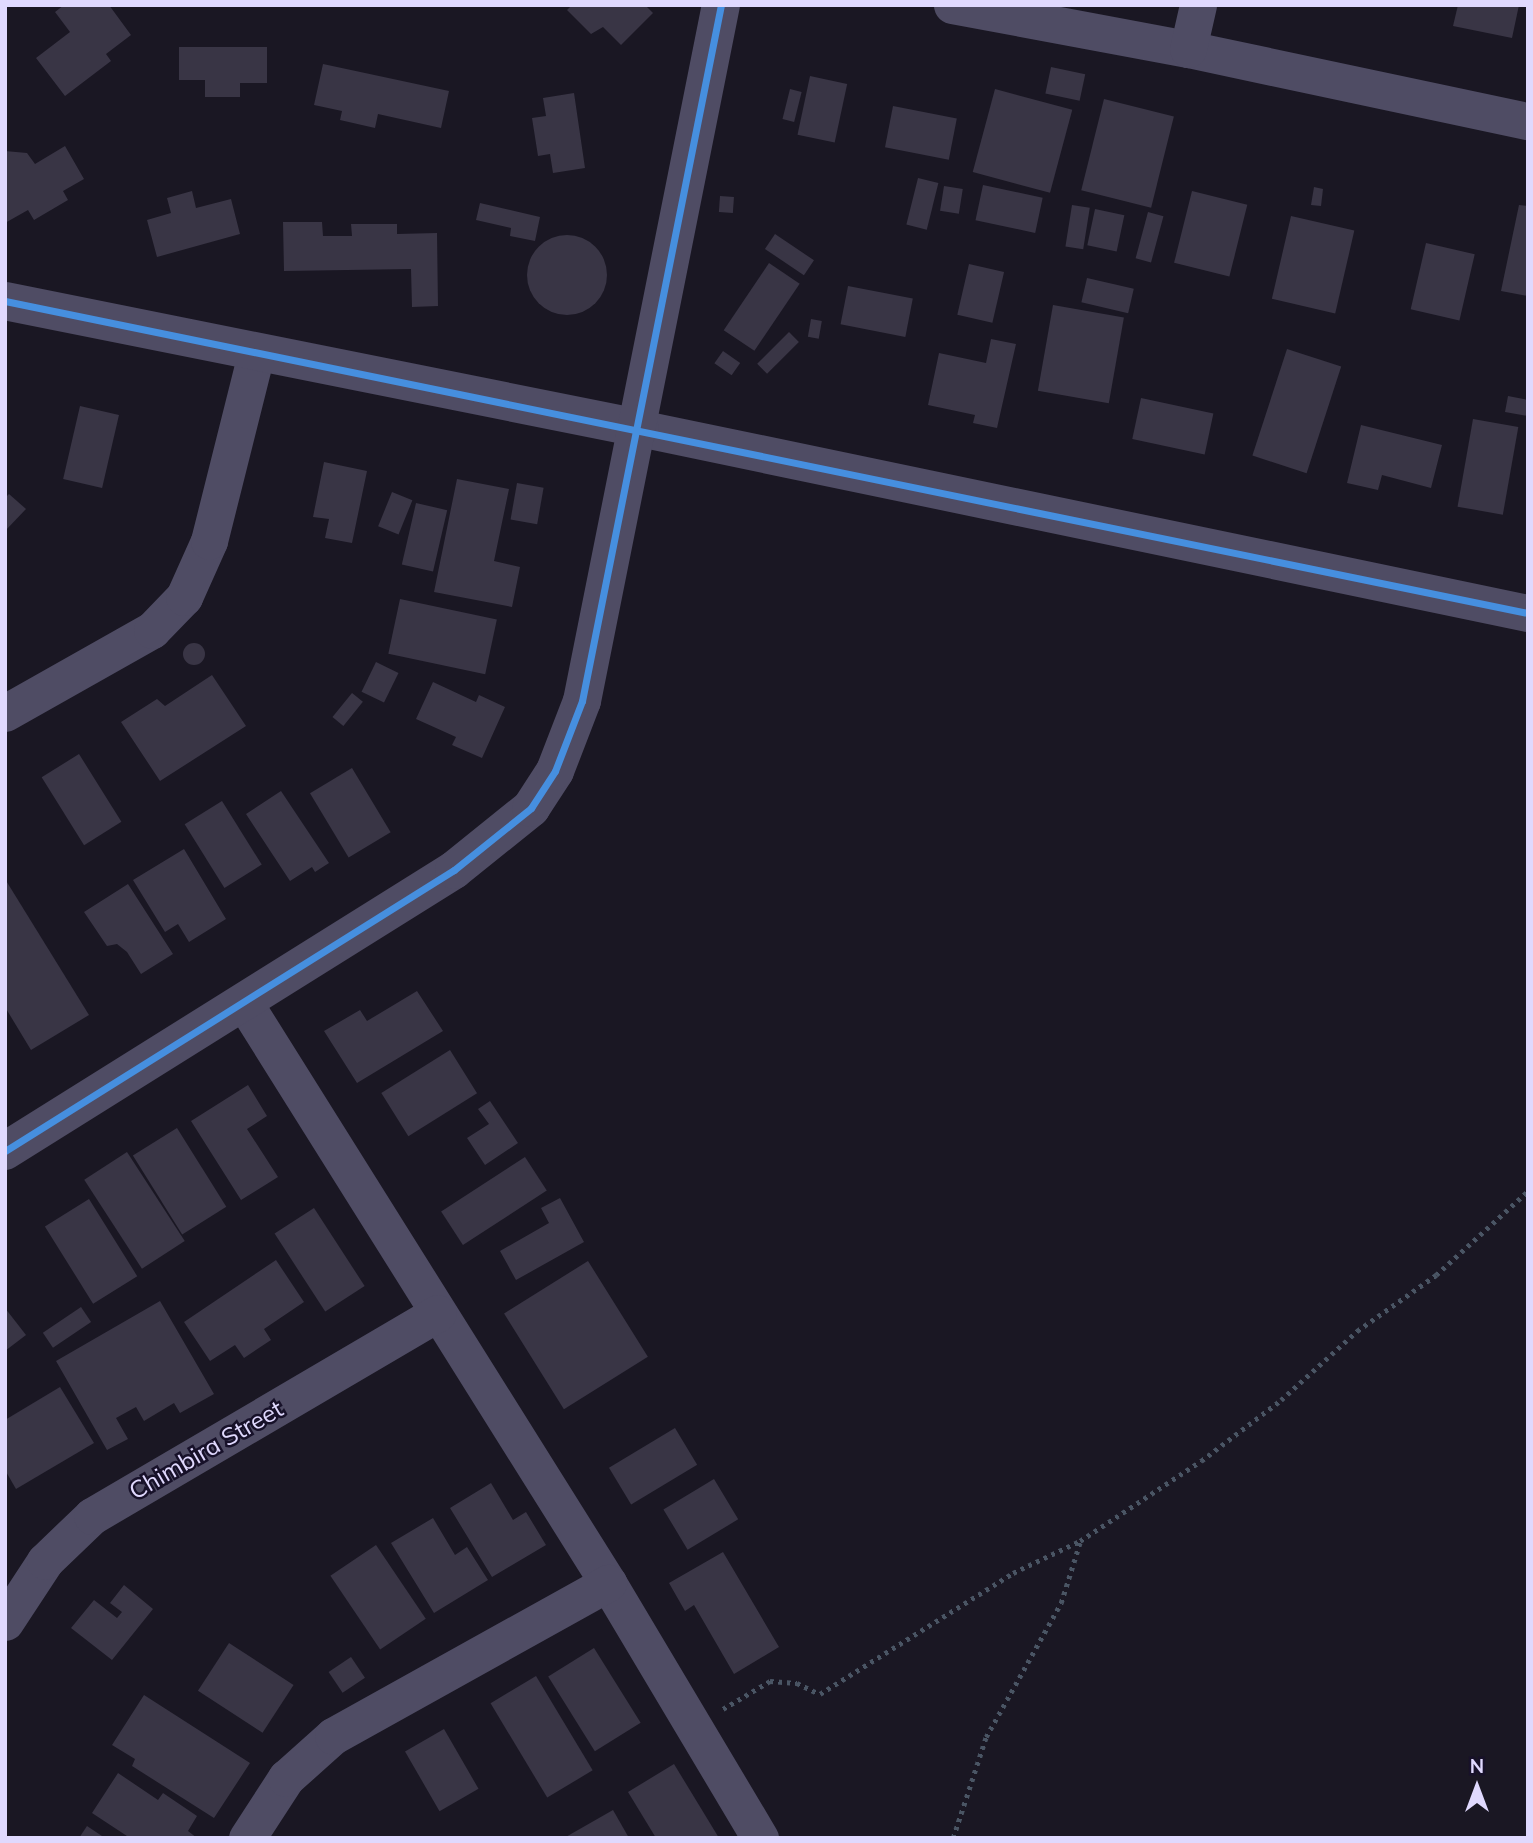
<!DOCTYPE html>
<html>
<head>
<meta charset="utf-8">
<style>
	body { margin:0 }
	#map { position:relative; width:1533px; height:1843px; overflow:hidden; background:#1a1723; font-family:Mulish,sans-serif }
	div>[style] { position:absolute }
	[style*='--x'] { left:calc(var(--x)*1px); top:calc(var(--y)*1px); width:calc(var(--w)*1px); rotate:calc(var(--a)*1deg) }
	.building>* { inset:0; background:#393545; transform-origin:0 0 }
	.round { border-radius:50% }
	.path>* { height:4.5px; margin-top:-2.25px; transform-origin:0; background:repeating-linear-gradient(90deg,#4a5564 0 3.5px,transparent 0 8.5px) }
	.minor>* { height:37px; margin:-18.5px; padding:0 18.5px; transform-origin:18.5px; border-radius:18.5px; background:#4f4c64 }
	.tertiary>* { height:38px; margin:-19px; padding:0 19px; transform-origin:19px; border-radius:19px; background:#4f4c64 }
	.cycleway>* { height:7px; margin:-3.5px; padding:0 3.5px; transform-origin:3.5px; border-radius:3.5px; background:#468fdf }
	span { translate:-50% -50%; white-space:nowrap; text-align:center; line-height:1.15; -webkit-text-stroke:5px #171129; paint-order:stroke }
	.street-label { font-size:24px; color:#e0d9fe }
	.frame { position:absolute; inset:0; border:7px solid #e0d9fe; pointer-events:none }
	.north { position:absolute; left:1442px; top:1752px; width:70px; height:70px; -webkit-text-stroke:5px #171129; paint-order:stroke; rotate:0deg; font-size:19px; font-weight:700; line-height:28px; text-align:center; color:#e0d9fe }
	.north::after { content:''; display:block; margin:auto; width:24px; height:32px; background:#e0d9fe; clip-path:polygon(50% 0,100% 100%,50% 72%,0 100%) }
</style>
</head>
<body>
<div id="map">
	<div class="building">
		<i style="clip-path:polygon(64px 5px,109px 5px,131px 35px,106px 54px,111px 61px,65px 96px,36px 58px,70px 32px,55px 12px)"></i>
		<i style="clip-path:polygon(572px 5px,645px 5px,653px 13px,621px 45px,603px 27px,591px 34px,567px 10px)"></i>
		<i style="clip-path:polygon(1458px 5px,1519px 5px,1512px 38px,1453px 26px)"></i>
		<i style="clip-path:polygon(179px 47px,267px 47px,267px 83px,240px 83px,240px 97px,205px 97px,205px 80px,179px 80px)"></i>
		<i style="clip-path:polygon(323px 64px,449px 91px,441px 128px,378px 114px,375px 128px,340px 120px,342px 111px,314px 105px)"></i>
		<i style="left:1051px;top:67px;width:35px;height:27px;rotate:12deg"></i>
		<i style="left:810px;top:76px;width:38px;height:60px;rotate:12deg"></i>
		<i style="left:790px;top:89px;width:12px;height:31px;rotate:14deg"></i>
		<i style="left:995px;top:89px;width:80px;height:86px;rotate:15deg"></i>
		<i style="clip-path:polygon(574px 93px,585px 168px,553px 173px,550px 154px,538px 156px,532px 118px,546px 116px,543px 98px)"></i>
		<i style="left:1104px;top:99px;width:72px;height:94px;rotate:14deg"></i>
		<i style="left:893px;top:106px;width:65px;height:42px;rotate:11deg"></i>
		<i style="clip-path:polygon(65px 146px,84px 179px,63px 191px,68px 200px,34px 220px,28px 210px,5px 223px,5px 151px,27px 153px,35px 164px)"></i>
		<i style="left:918px;top:178px;width:21px;height:48px;rotate:14deg"></i>
		<i style="left:983px;top:185px;width:61px;height:36px;rotate:12deg"></i>
		<i style="left:944px;top:186px;width:19px;height:25px;rotate:9deg"></i>
		<i style="clip-path:polygon(1314px 187px,1323px 189px,1321px 206px,1311px 205px)"></i>
		<i style="clip-path:polygon(192px 191px,196px 208px,231px 199px,240px 234px,157px 257px,147px 220px,171px 213px,167px 198px)"></i>
		<i style="left:1192px;top:191px;width:57px;height:74px;rotate:14deg"></i>
		<i style="left:720px;top:196px;width:14px;height:16px;rotate:4deg"></i>
		<i style="clip-path:polygon(480px 203px,540px 217px,535px 241px,510px 236px,511px 228px,476px 220px)"></i>
		<i style="left:1072px;top:205px;width:18px;height:42px;rotate:9deg"></i>
		<i style="clip-path:polygon(1519px 205px,1528px 206px,1528px 296px,1501px 291px)"></i>
		<i style="left:1095px;top:209px;width:30px;height:37px;rotate:12deg"></i>
		<i style="left:1148px;top:212px;width:16px;height:48px;rotate:15deg"></i>
		<i style="left:1291px;top:216px;width:65px;height:85px;rotate:13deg"></i>
		<i style="clip-path:polygon(283px 222px,322px 222px,323px 236px,352px 236px,351px 224px,397px 224px,397px 234px,437px 233px,438px 306px,412px 307px,411px 269px,284px 271px)"></i>
		<i style="left:775px;top:234px;width:47px;height:18px;rotate:34deg"></i>
		<i class="round" style="left:527px;top:235px;width:80px;height:80px"></i>
		<i style="left:1426px;top:243px;width:50px;height:68px;rotate:13deg"></i>
		<i style="left:769px;top:263px;width:37px;height:81px;rotate:34deg"></i>
		<i style="left:969px;top:264px;width:36px;height:52px;rotate:13deg"></i>
		<i style="left:1087px;top:278px;width:48px;height:25px;rotate:13deg"></i>
		<i style="left:848px;top:286px;width:66px;height:39px;rotate:11deg"></i>
		<i style="left:1053px;top:305px;width:72px;height:87px;rotate:10deg"></i>
		<i style="left:811px;top:319px;width:11px;height:18px;rotate:10deg"></i>
		<i style="left:789px;top:332px;width:14px;height:45px;rotate:45deg"></i>
		<i style="clip-path:polygon(991px 339px,1016px 344px,997px 428px,973px 423px,975px 415px,928px 405px,939px 353px,986px 363px)"></i>
		<i style="left:1287px;top:349px;width:57px;height:112px;rotate:18deg"></i>
		<i style="left:723px;top:351px;width:21px;height:15px;rotate:35deg"></i>
		<i style="clip-path:polygon(1508px 396px,1528px 400px,1528px 416px,1505px 412px)"></i>
		<i style="left:1141px;top:398px;width:74px;height:42px;rotate:12deg"></i>
		<i style="left:80px;top:406px;width:40px;height:75px;rotate:13deg"></i>
		<i style="left:1473px;top:419px;width:46px;height:89px;rotate:10deg"></i>
		<i style="clip-path:polygon(1361px 425px,1442px 445px,1431px 488px,1382px 475px,1378px 490px,1347px 483px)"></i>
		<i style="clip-path:polygon(324px 462px,367px 471px,352px 543px,325px 538px,329px 519px,313px 517px)"></i>
		<i style="clip-path:polygon(457px 479px,509px 489px,494px 561px,520px 567px,512px 607px,434px 592px)"></i>
		<i style="left:517px;top:483px;width:27px;height:37px;rotate:10deg"></i>
		<i style="left:392px;top:492px;width:22px;height:37px;rotate:22deg"></i>
		<i style="clip-path:polygon(9px 494px,26px 509px,5px 531px,5px 498px)"></i>
		<i style="left:416px;top:503px;width:32px;height:63px;rotate:13deg"></i>
		<i style="left:400px;top:599px;width:99px;height:56px;rotate:12deg"></i>
		<i class="round" style="left:183px;top:643px;width:22px;height:22px"></i>
		<i style="left:376px;top:662px;width:25px;height:33px;rotate:26deg"></i>
		<i style="clip-path:polygon(212px 675px,246px 726px,160px 781px,121px 722px,157px 699px,165px 706px)"></i>
		<i style="clip-path:polygon(433px 682px,476px 702px,479px 695px,505px 707px,482px 758px,452px 745px,456px 737px,416px 719px)"></i>
		<i style="left:352px;top:693px;width:14px;height:31px;rotate:39deg"></i>
		<i style="left:79px;top:754px;width:80px;height:44px;rotate:58deg"></i>
		<i style="left:352px;top:768px;width:75px;height:49px;rotate:59deg"></i>
		<i style="clip-path:polygon(281px 791px,329px 863px,315px 872px,312px 867px,290px 881px,246px 814px)"></i>
		<i style="left:222px;top:801px;width:75px;height:44px;rotate:58deg"></i>
		<i style="clip-path:polygon(184px 849px,226px 919px,189px 942px,178px 924px,165px 932px,133px 880px)"></i>
		<i style="clip-path:polygon(5px 879px,89px 1015px,31px 1050px,5px 1007px)"></i>
		<i style="clip-path:polygon(128px 884px,173px 954px,141px 974px,127px 952px,117px 944px,107px 946px,84px 912px)"></i>
		<i style="clip-path:polygon(417px 991px,443px 1031px,357px 1083px,324px 1031px,360px 1010px,367px 1021px)"></i>
		<i style="left:450px;top:1050px;width:51px;height:81px;rotate:58deg"></i>
		<i style="clip-path:polygon(248px 1085px,267px 1116px,247px 1129px,278px 1177px,241px 1200px,191px 1121px)"></i>
		<i style="clip-path:polygon(490px 1101px,518px 1143px,485px 1165px,467px 1138px,489px 1124px,478px 1109px)"></i>
		<i style="left:177px;top:1128px;width:93px;height:52px;rotate:58deg"></i>
		<i style="left:127px;top:1152px;width:106px;height:51px;rotate:57deg"></i>
		<i style="left:525px;top:1157px;width:40px;height:100px;rotate:57deg"></i>
		<i style="clip-path:polygon(560px 1198px,584px 1242px,516px 1280px,500px 1251px,549px 1223px,541px 1208px)"></i>
		<i style="left:89px;top:1199px;width:91px;height:52px;rotate:58deg"></i>
		<i style="left:314px;top:1208px;width:93px;height:47px;rotate:57deg"></i>
		<i style="clip-path:polygon(276px 1260px,304px 1302px,264px 1329px,271px 1340px,244px 1358px,235px 1345px,210px 1361px,184px 1322px)"></i>
		<i style="left:588px;top:1261px;width:113px;height:99px;rotate:58deg"></i>
		<i style="clip-path:polygon(160px 1301px,214px 1394px,180px 1413px,174px 1403px,144px 1421px,136px 1407px,116px 1418px,128px 1439px,107px 1450px,56px 1361px)"></i>
		<i style="left:81px;top:1307px;width:18px;height:46px;rotate:56deg"></i>
		<i style="clip-path:polygon(5px 1308px,26px 1335px,5px 1351px)"></i>
		<i style="clip-path:polygon(60px 1387px,94px 1443px,16px 1489px,5px 1470px,5px 1420px)"></i>
		<i style="left:675px;top:1428px;width:43px;height:77px;rotate:59deg"></i>
		<i style="left:714px;top:1479px;width:47px;height:59px;rotate:59deg"></i>
		<i style="clip-path:polygon(491px 1483px,513px 1520px,526px 1512px,546px 1545px,492px 1577px,450px 1508px)"></i>
		<i style="clip-path:polygon(433px 1518px,455px 1555px,467px 1547px,488px 1580px,434px 1613px,391px 1543px)"></i>
		<i style="left:376px;top:1545px;width:89px;height:55px;rotate:56deg"></i>
		<i style="clip-path:polygon(723px 1552px,779px 1647px,734px 1674px,694px 1605px,685px 1611px,669px 1583px)"></i>
		<i style="clip-path:polygon(124px 1585px,153px 1609px,112px 1660px,71px 1628px,94px 1600px,117px 1618px,122px 1612px,110px 1603px)"></i>
		<i style="left:229px;top:1643px;width:77px;height:57px;rotate:33deg"></i>
		<i style="left:594px;top:1648px;width:88px;height:54px;rotate:58deg"></i>
		<i style="left:351px;top:1657px;width:25px;height:27px;rotate:56deg"></i>
		<i style="left:536px;top:1676px;width:110px;height:53px;rotate:59deg"></i>
		<i style="clip-path:polygon(144px 1695px,250px 1763px,214px 1818px,132px 1766px,135px 1759px,112px 1745px)"></i>
		<i style="left:444px;top:1729px;width:69px;height:45px;rotate:60deg"></i>
		<i style="clip-path:polygon(674px 1764px,719px 1838px,656px 1838px,628px 1792px)"></i>
		<i style="clip-path:polygon(118px 1773px,158px 1800px,163px 1793px,197px 1816px,188px 1831px,197px 1838px,130px 1838px,92px 1813px)"></i>
		<i style="clip-path:polygon(613px 1810px,629px 1838px,564px 1838px)"></i>
		<i style="clip-path:polygon(87px 1826px,105px 1838px,79px 1838px)"></i>
	</div>
	<div class="path">
		<i style="--x:723;--y:1709;--w:55;--a:-30.8"></i>
		<i style="--x:770;--y:1681;--w:27;--a:4"></i>
		<i style="--x:797;--y:1683;--w:25;--a:26"></i>
		<i style="--x:820;--y:1694;--w:228;--a:-32.1"></i>
		<i style="--x:1013;--y:1573;--w:74;--a:-25.5"></i>
		<i style="--x:1080;--y:1541;--w:145;--a:-33.5"></i>
		<i style="--x:1201;--y:1461;--w:101;--a:-37.3"></i>
		<i style="--x:1281;--y:1400;--w:103;--a:-42.2"></i>
		<i style="--x:1357;--y:1331;--w:97;--a:-35.3"></i>
		<i style="--x:1436;--y:1275;--w:125;--a:-42.4"></i>
		<i style="--x:953;--y:1838;--w:106;--a:-71.9"></i>
		<i style="--x:986;--y:1737;--w:154;--a:-60.8"></i>
		<i style="--x:1061;--y:1603;--w:64;--a:-72.7"></i>
	</div>
	<div class="minor">
		<i style="--x:952;--y:5;--w:240;--a:10.6"></i>
		<i style="--x:1188;--y:49;--w:348;--a:12"></i>
		<i style="--x:1188;--y:49;--w:45;--a:-77.2"></i>
		<i style="--x:639;--y:428;--w:908;--a:11.76"></i>
		<i style="--x:5;--y:713;--w:169;--a:-29.5"></i>
		<i style="--x:152;--y:630;--w:46;--a:-45.9"></i>
		<i style="--x:184;--y:597;--w:61;--a:-65.9"></i>
		<i style="--x:209;--y:541;--w:193;--a:-75.9"></i>
		<i style="--x:245;--y:1004;--w:683;--a:57.91"></i>
		<i style="--x:608;--y:1583;--w:297;--a:59.2"></i>
		<i style="--x:5;--y:1622;--w:73;--a:-56.7"></i>
		<i style="--x:45;--y:1561;--w:65;--a:-43.8"></i>
		<i style="--x:92;--y:1516;--w:401;--a:-30.4"></i>
		<i style="--x:247;--y:1838;--w:72;--a:-57"></i>
		<i style="--x:286;--y:1778;--w:63;--a:-41.8"></i>
		<i style="--x:333;--y:1736;--w:315;--a:-29.1"></i>
	</div>
	<div class="tertiary">
		<i style="--x:5;--y:301;--w:647;--a:11.33"></i>
		<i style="--x:5;--y:1151;--w:530;--a:-32.04"></i>
		<i style="--x:454;--y:870;--w:99;--a:-38.8"></i>
		<i style="--x:531;--y:808;--w:44;--a:-57"></i>
		<i style="--x:555;--y:771;--w:75;--a:-68.9"></i>
		<i style="--x:582;--y:701;--w:710;--a:-78.71"></i>
	</div>
	<div class="cycleway">
		<i style="--x:5;--y:301;--w:1555;--a:11.58"></i>
		<i style="--x:5;--y:1151;--w:530;--a:-32.04"></i>
		<i style="--x:454;--y:870;--w:99;--a:-38.8"></i>
		<i style="--x:531;--y:808;--w:44;--a:-57"></i>
		<i style="--x:555;--y:771;--w:75;--a:-68.9"></i>
		<i style="--x:582;--y:701;--w:710;--a:-78.71"></i>
	</div>
	<div class="street-label">
		<span style="left:206px;top:1450px;rotate:-30deg">Chimbira Street</span>
	</div>
	<div class="frame"></div>
	<div class="north">N</div>
</div>
</body>
</html>
